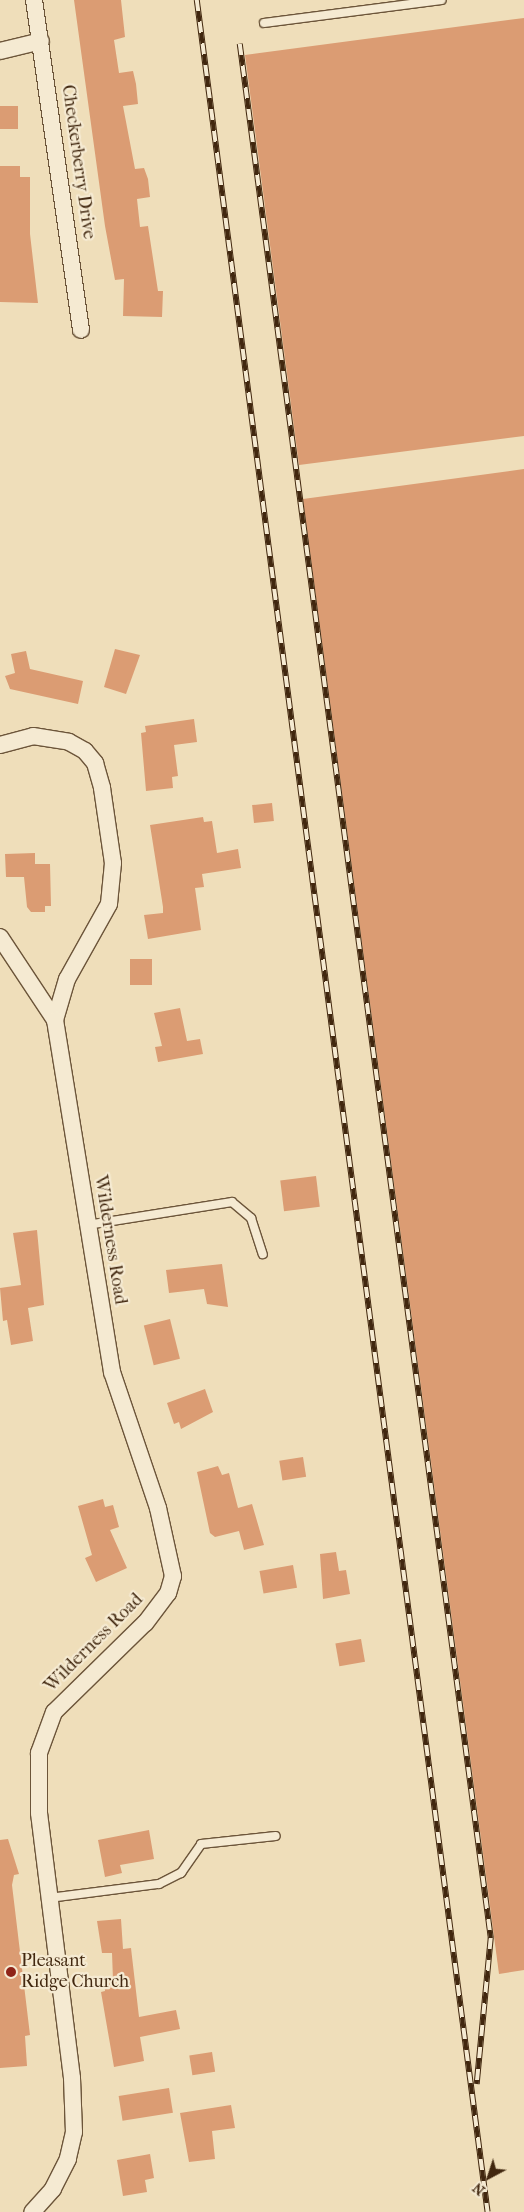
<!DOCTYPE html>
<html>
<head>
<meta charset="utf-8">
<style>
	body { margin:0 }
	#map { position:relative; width:524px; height:2212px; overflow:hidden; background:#efdeba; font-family:"IM FELL French Canon",serif }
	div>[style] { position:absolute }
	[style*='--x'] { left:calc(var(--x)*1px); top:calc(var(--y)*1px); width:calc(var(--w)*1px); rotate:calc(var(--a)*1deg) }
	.building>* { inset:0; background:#db9c73; transform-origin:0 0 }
	.roads { filter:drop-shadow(1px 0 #6c553a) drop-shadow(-1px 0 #6c553a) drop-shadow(0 1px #6c553a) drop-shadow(0 -1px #6c553a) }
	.lane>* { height:8px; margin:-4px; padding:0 4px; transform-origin:4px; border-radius:4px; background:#f5ead2 }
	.street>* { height:16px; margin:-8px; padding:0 8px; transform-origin:8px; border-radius:8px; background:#f5ead2 }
	.rail>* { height:5.5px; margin-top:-2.75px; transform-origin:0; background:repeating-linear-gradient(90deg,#f5ead2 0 11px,#41270f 0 22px); box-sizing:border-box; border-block:1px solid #41270f }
	.dots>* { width:14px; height:14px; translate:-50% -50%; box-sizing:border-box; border:2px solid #f5ead2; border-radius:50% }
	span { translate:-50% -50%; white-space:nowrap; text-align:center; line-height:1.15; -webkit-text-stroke:4.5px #f5ead2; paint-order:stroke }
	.street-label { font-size:18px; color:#41270f }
	.poi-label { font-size:18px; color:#41270f }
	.left { translate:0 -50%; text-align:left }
	.north { position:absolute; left:464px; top:2152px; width:50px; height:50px; -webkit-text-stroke:4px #f5ead2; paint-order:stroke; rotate:220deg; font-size:14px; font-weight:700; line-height:20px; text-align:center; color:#41270f }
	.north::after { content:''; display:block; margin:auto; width:18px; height:22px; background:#41270f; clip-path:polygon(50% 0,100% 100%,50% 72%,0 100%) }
</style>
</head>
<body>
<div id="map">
	<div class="building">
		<i style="clip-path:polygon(74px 0,121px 0,125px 37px,114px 40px,119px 73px,133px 71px,136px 84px,138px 104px,123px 106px,135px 169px,144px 168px,148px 179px,150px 197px,137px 199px,140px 227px,148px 226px,158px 291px,163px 291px,162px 317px,123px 316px,124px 279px,115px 280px,105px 226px)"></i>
		<i style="clip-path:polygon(524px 18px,524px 436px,299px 465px,245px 55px)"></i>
		<i style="left:0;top:106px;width:18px;height:23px"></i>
		<i style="clip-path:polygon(0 166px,20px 166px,20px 177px,30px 177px,30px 234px,38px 303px,0 302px)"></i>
		<i style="clip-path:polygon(524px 469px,524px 1970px,499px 1974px,303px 499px)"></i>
		<i style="clip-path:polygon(115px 649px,140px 655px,126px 694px,104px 687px)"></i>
		<i style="clip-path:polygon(26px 651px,30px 669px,83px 681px,78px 704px,10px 689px,5px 676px,15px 673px,11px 654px)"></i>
		<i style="clip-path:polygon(194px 719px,197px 742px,174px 745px,178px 776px,172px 777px,173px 788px,146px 791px,141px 733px,146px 732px,145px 726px)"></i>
		<i style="left:272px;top:803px;width:18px;height:20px;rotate:84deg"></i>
		<i style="clip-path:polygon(203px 817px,204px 822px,212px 821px,217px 853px,238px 849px,241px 868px,202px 874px,204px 887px,195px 888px,201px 930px,148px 939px,144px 915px,163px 913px,163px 907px,150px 825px)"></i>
		<i style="clip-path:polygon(35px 853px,35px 864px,50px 864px,51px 906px,45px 906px,45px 912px,31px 912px,27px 907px,24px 877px,6px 877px,5px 854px)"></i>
		<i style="left:152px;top:959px;width:26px;height:22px;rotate:90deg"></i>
		<i style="clip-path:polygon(180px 1008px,187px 1041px,200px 1039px,203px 1054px,158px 1062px,155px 1047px,162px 1046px,154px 1013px)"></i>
		<i style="left:316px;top:1176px;width:31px;height:36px;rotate:83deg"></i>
		<i style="clip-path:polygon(37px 1230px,44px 1305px,28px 1308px,33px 1341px,11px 1345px,7px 1320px,3px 1321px,0 1288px,21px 1285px,13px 1233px)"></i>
		<i style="clip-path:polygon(222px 1264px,228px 1307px,207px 1304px,204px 1289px,169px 1293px,166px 1270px)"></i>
		<i style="left:170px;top:1319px;width:41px;height:27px;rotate:76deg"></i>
		<i style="clip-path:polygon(205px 1389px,213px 1412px,181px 1429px,179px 1422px,174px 1424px,167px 1403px)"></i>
		<i style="left:303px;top:1457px;width:20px;height:24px;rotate:81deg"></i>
		<i style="clip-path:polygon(218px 1466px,222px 1475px,229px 1473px,238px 1508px,252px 1504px,264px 1545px,244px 1550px,239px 1531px,215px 1537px,210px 1533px,197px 1472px)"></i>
		<i style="clip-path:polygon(103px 1499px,105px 1507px,113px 1505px,119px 1527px,110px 1530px,127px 1568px,96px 1582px,85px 1558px,92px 1555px,78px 1506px)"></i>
		<i style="clip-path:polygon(336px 1552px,339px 1571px,346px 1570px,350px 1594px,323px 1599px,320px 1554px)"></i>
		<i style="left:293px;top:1565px;width:23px;height:34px;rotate:80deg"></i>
		<i style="left:361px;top:1639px;width:23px;height:26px;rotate:80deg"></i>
		<i style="clip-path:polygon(149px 1830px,154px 1859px,120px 1865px,122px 1873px,105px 1877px,98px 1840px)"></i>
		<i style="clip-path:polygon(8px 1839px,19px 1874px,14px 1875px,12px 1885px,30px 2035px,25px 2036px,27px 2066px,0 2068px,0 1840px)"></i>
		<i style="clip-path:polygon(121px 1919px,123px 1949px,131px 1948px,139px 2017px,176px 2010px,180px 2029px,140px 2037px,144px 2061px,114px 2067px,101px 1992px,105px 1991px,104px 1981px,113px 1980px,112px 1953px,102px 1953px,97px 1921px)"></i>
		<i style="left:212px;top:2052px;width:20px;height:23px;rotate:81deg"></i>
		<i style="left:169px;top:2088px;width:25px;height:51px;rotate:81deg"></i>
		<i style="clip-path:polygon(231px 2105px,235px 2128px,212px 2131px,215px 2159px,189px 2162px,180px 2113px)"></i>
		<i style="clip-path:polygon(150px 2154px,154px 2178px,145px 2180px,147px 2192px,123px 2196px,117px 2160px)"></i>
	</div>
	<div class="roads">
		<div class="lane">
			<i style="--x:264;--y:23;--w:179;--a:-7.4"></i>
			<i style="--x:87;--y:1225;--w:147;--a:-9"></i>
			<i style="--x:232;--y:1202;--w:25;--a:40"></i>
			<i style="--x:251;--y:1218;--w:38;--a:72"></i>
			<i style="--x:49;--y:1898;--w:111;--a:-7.3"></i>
			<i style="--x:159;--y:1884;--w:25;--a:-27"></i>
			<i style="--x:181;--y:1873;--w:35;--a:-55"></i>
			<i style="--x:201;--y:1844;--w:75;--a:-6.1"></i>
		</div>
		<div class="street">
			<i style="--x:34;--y:0;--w:333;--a:81.9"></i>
			<i style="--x:0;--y:51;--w:42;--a:-13.7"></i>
			<i style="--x:0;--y:745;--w:34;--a:-15"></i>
			<i style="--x:33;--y:736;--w:36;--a:9"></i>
			<i style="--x:69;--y:742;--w:18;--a:29"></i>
			<i style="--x:85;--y:751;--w:16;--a:50"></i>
			<i style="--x:95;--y:763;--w:26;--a:74"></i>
			<i style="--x:102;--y:788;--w:76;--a:81.7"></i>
			<i style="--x:113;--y:863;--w:41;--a:95.6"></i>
			<i style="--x:109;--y:904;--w:86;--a:119.2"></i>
			<i style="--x:67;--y:979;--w:43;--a:106.3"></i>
			<i style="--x:0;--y:937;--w:100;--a:56.5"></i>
			<i style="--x:55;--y:1020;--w:357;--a:80.8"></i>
			<i style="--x:112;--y:1372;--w:144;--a:71.3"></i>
			<i style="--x:158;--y:1508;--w:70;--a:77.6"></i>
			<i style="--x:173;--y:1576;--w:18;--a:106"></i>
			<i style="--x:168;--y:1593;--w:38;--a:127"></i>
			<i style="--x:145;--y:1623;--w:127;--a:135.6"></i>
			<i style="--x:54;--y:1712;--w:44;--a:110.1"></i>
			<i style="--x:39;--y:1753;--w:60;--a:90"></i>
			<i style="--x:39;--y:1813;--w:267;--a:82.9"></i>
			<i style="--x:72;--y:2078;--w:54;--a:87.9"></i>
			<i style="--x:74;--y:2132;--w:28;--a:103"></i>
			<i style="--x:68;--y:2159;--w:34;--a:117"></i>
			<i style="--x:53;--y:2189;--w:31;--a:132"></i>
		</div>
	</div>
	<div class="rail">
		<i style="--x:197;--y:0;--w:2231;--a:82.51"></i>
		<i style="--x:240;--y:44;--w:1911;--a:82.45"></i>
		<i style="--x:491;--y:1938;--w:147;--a:95.5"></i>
	</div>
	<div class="dots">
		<i style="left:11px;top:1972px;background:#8f2418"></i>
	</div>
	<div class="street-label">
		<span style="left:78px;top:162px;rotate:82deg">Checkerberry Drive</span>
		<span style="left:110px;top:1240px;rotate:81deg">Wilderness Road</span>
		<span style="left:94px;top:1643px;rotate:-45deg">Wilderness Road</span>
	</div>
	<div class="poi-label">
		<span class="left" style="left:21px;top:1972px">Pleasant<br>Ridge Church</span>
	</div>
	<div class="north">N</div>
</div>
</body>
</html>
